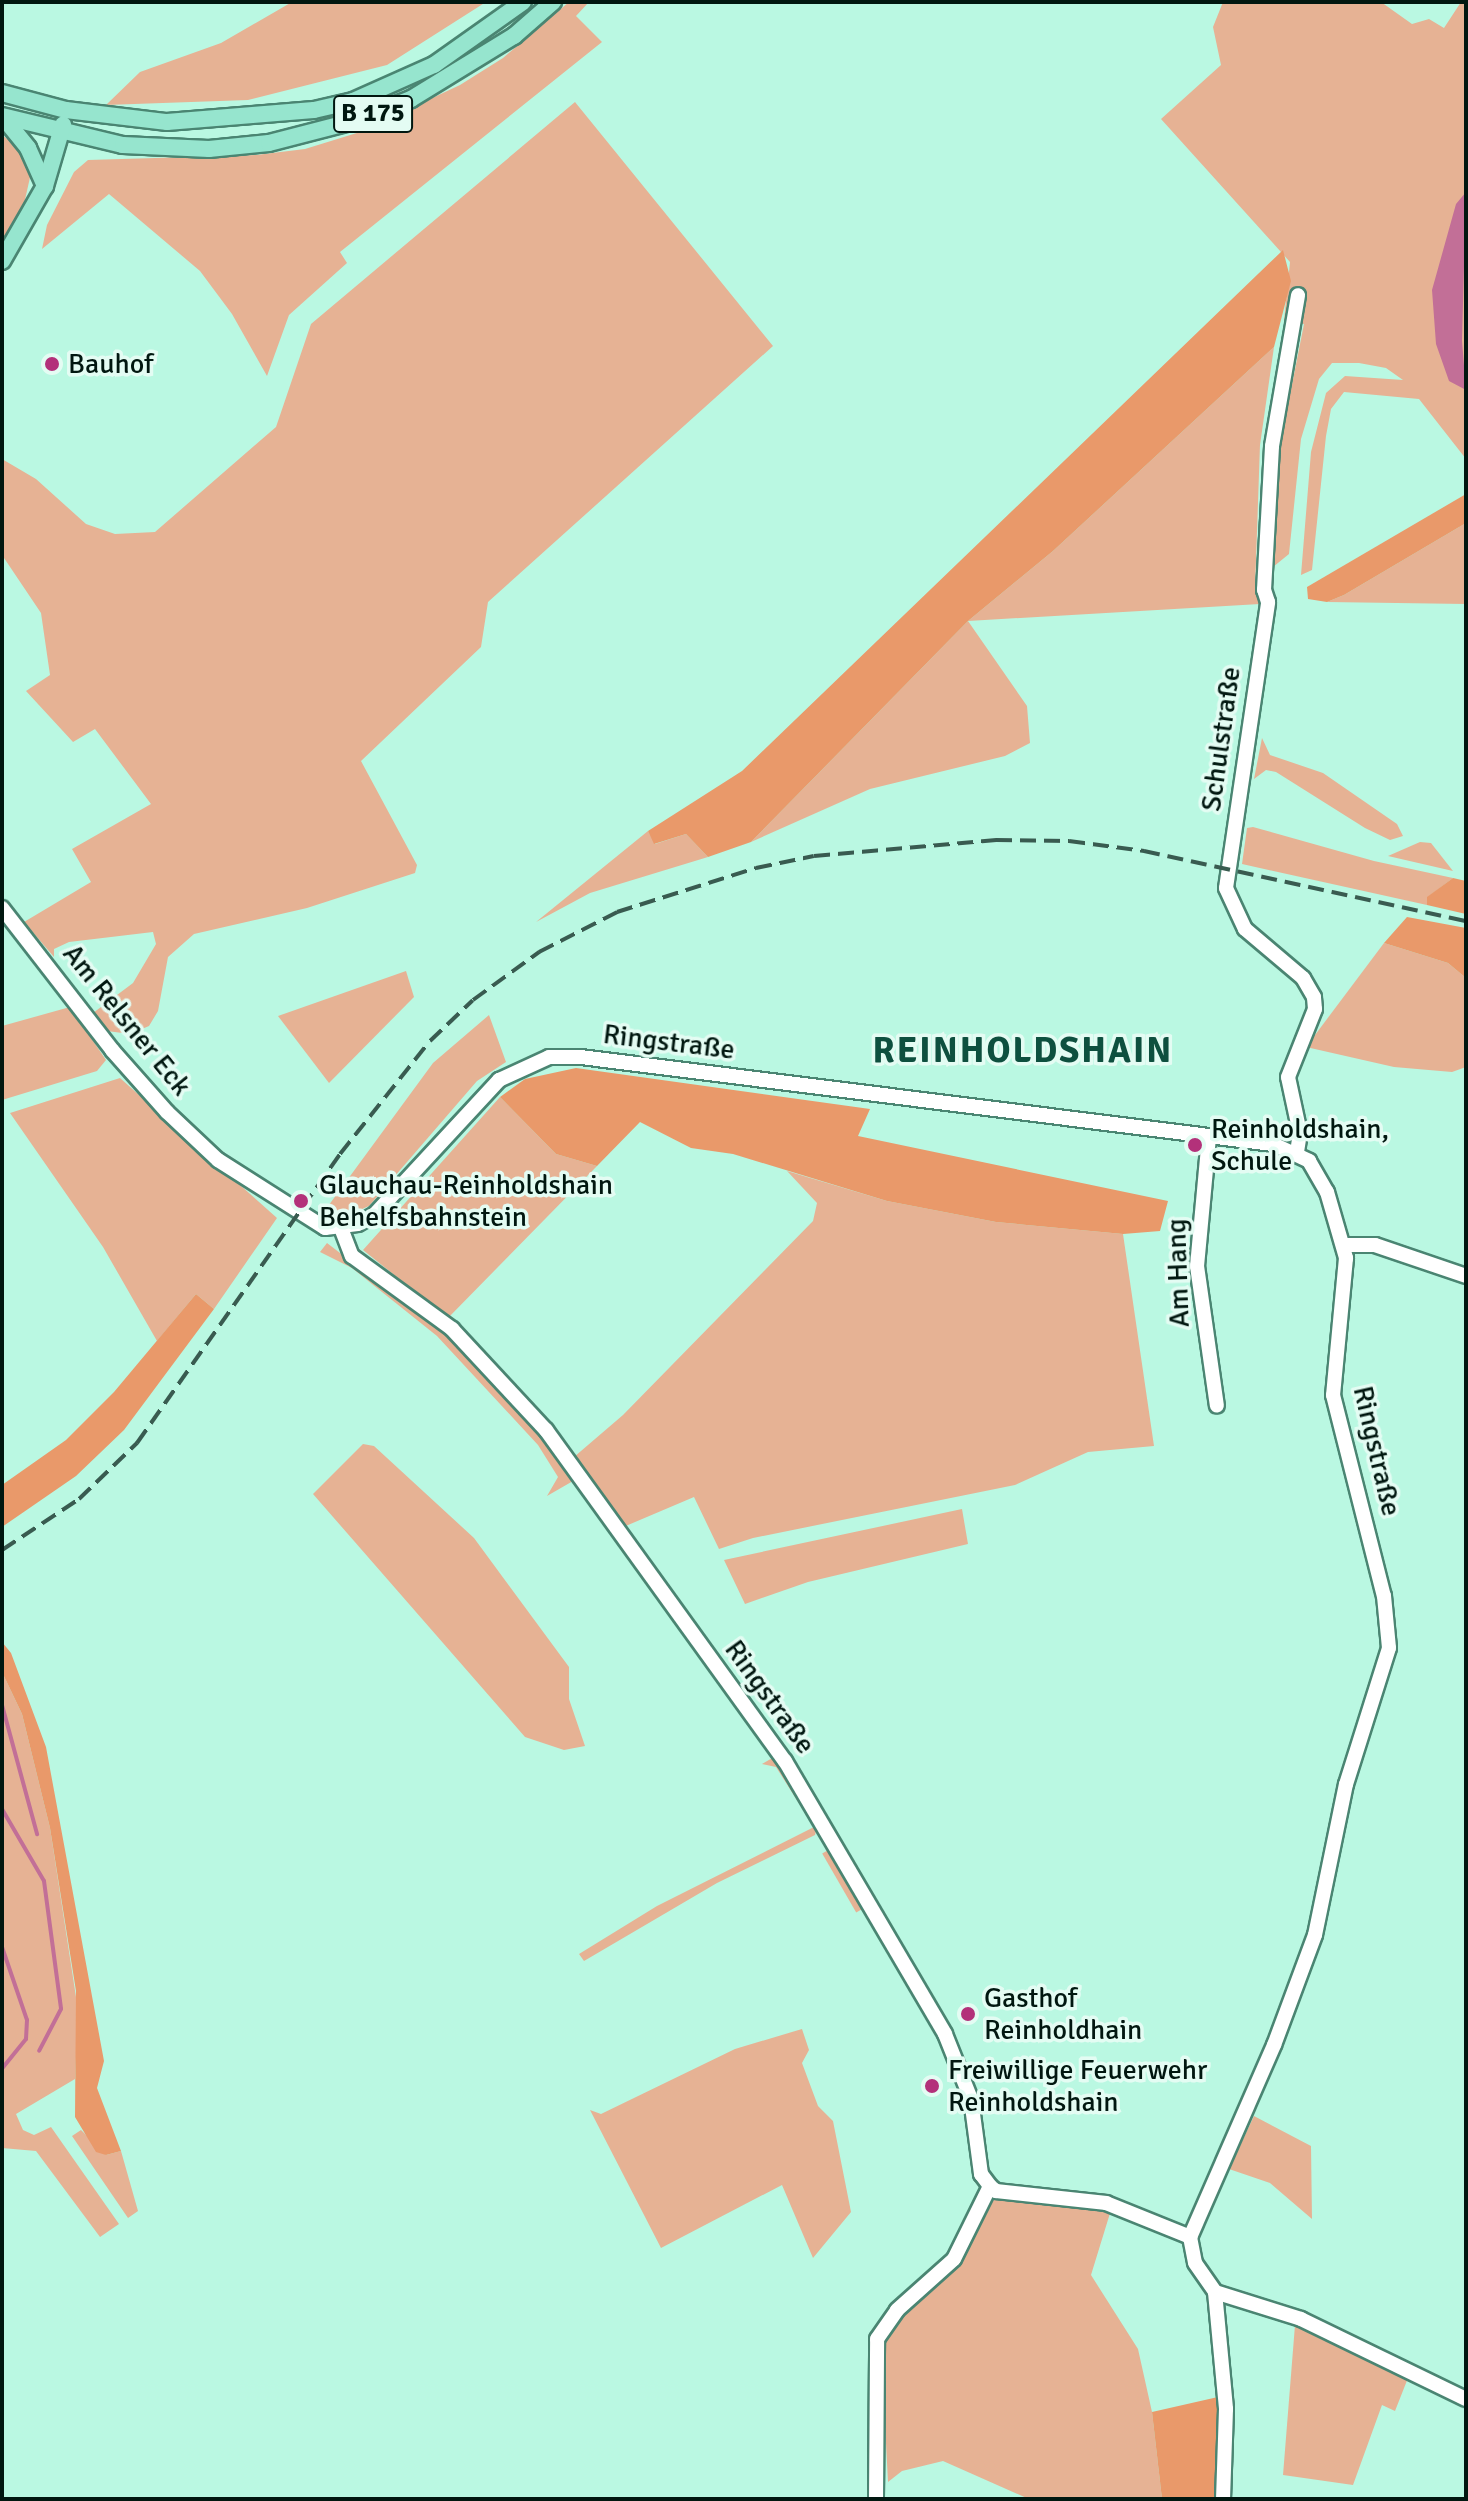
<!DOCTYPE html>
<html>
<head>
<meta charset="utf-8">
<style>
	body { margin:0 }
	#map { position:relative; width:1468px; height:2501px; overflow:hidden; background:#baf8e2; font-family:Signika,sans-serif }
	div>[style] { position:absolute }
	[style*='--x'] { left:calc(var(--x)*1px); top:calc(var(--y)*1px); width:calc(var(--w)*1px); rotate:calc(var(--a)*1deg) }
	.green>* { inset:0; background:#e6b294; transform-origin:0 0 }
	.forest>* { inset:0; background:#e9996a }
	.water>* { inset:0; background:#c26f97 }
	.stream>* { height:4px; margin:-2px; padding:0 2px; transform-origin:2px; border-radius:2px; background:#c26f97 }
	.roads { filter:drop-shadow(2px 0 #4a8572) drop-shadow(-2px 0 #4a8572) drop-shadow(0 2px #4a8572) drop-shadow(0 -2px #4a8572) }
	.minor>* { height:14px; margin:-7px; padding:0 7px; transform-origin:7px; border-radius:7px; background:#fff }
	.major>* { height:16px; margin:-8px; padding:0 8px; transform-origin:8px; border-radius:8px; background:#96e5ce }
	.rail>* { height:4px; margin-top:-2px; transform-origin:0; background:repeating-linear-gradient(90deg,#395b50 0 16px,transparent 0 24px) }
	.dots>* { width:22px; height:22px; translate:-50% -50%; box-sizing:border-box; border:4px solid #e4fcf3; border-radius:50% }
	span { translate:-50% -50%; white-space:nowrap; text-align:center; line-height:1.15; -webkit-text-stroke:7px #e4fcf3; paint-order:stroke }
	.shield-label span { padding:2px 6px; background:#e4fcf3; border:2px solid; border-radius:6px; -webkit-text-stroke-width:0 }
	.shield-label { font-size:26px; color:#011710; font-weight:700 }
	.poi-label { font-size:28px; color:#011710 }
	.left { translate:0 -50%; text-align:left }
	.street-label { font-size:28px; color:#011710 }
	.district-label { font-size:36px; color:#0e503f; font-weight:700; letter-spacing:2px }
	.frame { position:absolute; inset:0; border:4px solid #011710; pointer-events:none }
</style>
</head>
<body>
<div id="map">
	<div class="green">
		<i style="clip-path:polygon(292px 2px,486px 2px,387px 65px,248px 100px,106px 105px,140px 72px,221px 43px)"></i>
		<i style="clip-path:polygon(569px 2px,589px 2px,576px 16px,602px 42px,340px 252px,347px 263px,289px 315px,267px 376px,232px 314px,200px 271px,109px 194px,42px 249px,47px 225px,74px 172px,88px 160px,256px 155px,305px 149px,360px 132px,460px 85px,503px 58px)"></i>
		<i style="clip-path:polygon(1223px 2px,1381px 2px,1412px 24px,1429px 19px,1444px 28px,1461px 2px,1466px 2px,1466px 459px,1419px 399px,1344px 392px,1331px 409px,1326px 436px,1312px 570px,1301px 575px,1311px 452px,1326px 393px,1345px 376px,1403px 380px,1386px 368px,1359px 363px,1332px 363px,1319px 379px,1301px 439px,1289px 554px,1273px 567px,1280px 445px,1304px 324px,1284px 321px,1290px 262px,1161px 119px,1221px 65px,1213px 27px)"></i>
		<i style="clip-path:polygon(575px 102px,773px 346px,488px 602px,481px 647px,361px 761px,417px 865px,415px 873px,307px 908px,194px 934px,168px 957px,158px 1011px,149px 1026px,130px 1034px,107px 1031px,93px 1013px,133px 983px,156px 944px,153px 932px,69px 942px,54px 949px,54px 957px,24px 922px,91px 882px,72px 849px,151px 804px,95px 729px,73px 742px,26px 691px,50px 675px,41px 613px,2px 555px,2px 459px,36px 479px,86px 524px,115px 534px,155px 532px,276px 427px,311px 324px)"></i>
		<i style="clip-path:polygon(2px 135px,20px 149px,31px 173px,22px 213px,2px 243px)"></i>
		<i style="clip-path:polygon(1274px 347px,1260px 445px,1255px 589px,1260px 604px,968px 621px,1027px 706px,1030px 743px,1005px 756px,870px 789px,751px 842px,968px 621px,1053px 551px)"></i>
		<i style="clip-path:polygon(1466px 523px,1466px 604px,1327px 602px,1344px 595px)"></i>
		<i style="clip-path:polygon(1262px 738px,1270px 755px,1323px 773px,1397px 824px,1403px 836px,1390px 840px,1365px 828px,1276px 772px,1266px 770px,1254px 779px)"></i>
		<i style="clip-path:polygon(1253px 827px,1374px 861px,1453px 878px,1428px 897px,1427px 905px,1242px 864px,1247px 828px)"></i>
		<i style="clip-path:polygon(648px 831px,655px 844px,686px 834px,708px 857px,590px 893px,536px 922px)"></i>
		<i style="clip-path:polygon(1420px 842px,1431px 843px,1453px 871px,1388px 856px)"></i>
		<i style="clip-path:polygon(1384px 943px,1448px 963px,1466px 978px,1466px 1067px,1452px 1072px,1394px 1067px,1306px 1047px)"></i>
		<i style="clip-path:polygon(406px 971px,414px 997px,329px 1083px,278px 1016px)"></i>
		<i style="clip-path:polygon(70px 1007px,106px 1060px,97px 1071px,2px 1100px,2px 1026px)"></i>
		<i style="clip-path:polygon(489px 1015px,506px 1062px,477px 1081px,369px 1206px,353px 1213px,323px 1213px,433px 1063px)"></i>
		<i style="clip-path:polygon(120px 1078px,277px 1218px,214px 1309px,196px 1294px,157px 1341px,103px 1247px,10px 1113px)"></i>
		<i style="clip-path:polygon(500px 1097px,556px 1154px,597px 1166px,448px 1318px,363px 1250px)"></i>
		<i style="clip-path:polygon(787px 1171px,887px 1201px,996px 1222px,1123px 1234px,1154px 1446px,1088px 1452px,1015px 1485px,753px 1538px,719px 1549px,694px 1497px,621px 1528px,574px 1457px,623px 1415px,813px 1221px,817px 1203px)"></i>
		<i style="clip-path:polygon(327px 1243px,443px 1332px,544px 1440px,573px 1481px,547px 1496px,558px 1477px,538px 1445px,437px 1336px,352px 1268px,320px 1252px)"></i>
		<i style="clip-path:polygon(363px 1444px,374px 1446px,474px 1538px,569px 1667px,569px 1699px,585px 1746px,564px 1750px,525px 1737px,313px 1494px)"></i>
		<i style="clip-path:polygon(962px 1509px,968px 1544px,808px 1582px,745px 1604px,724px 1560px)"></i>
		<i style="clip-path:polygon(2px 1672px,22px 1714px,50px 1828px,78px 2010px,75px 2079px,16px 2114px,23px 2130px,34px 2135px,51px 2127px,119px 2224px,100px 2237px,36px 2151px,2px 2148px)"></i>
		<i style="clip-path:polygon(774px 1757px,818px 1824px,815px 1835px,717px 1883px,584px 1961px,579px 1954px,657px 1906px,814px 1827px,776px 1767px,762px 1764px)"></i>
		<i style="left:830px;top:1849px;width:68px;height:9px;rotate:60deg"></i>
		<i style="clip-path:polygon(802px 2029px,809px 2050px,802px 2063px,818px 2106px,833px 2121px,851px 2212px,813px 2258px,782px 2185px,661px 2248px,590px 2110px,601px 2114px,735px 2049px)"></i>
		<i style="clip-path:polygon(1254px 2116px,1311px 2146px,1312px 2219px,1270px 2183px,1229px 2169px)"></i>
		<i style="clip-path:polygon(81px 2130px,106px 2155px,121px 2151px,138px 2211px,128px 2218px,72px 2136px)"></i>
		<i style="clip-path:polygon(997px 2198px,1111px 2210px,1091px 2275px,1138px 2349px,1152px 2412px,1162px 2499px,1029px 2499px,943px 2461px,902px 2471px,888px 2482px,881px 2347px,895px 2319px,960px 2261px,985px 2207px)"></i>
		<i style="clip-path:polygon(1295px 2325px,1408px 2378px,1395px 2411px,1382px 2405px,1353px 2485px,1283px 2475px)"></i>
	</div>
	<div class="forest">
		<i style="clip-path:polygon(1283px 250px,1291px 281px,1274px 347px,1053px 551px,968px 621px,751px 842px,708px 857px,686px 834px,654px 844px,648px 831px,742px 771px)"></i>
		<i style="clip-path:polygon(1466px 494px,1466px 523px,1344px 595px,1327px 602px,1308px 599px,1307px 587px)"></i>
		<i style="clip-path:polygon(1453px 878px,1466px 881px,1466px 914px,1427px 905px,1427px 897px)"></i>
		<i style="clip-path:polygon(1407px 917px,1466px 928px,1466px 978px,1448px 963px,1384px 943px)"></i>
		<i style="clip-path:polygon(576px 1068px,870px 1109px,858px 1136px,1168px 1201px,1160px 1231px,1123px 1234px,996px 1222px,887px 1201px,733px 1154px,691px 1148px,640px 1122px,597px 1166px,556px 1154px,500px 1097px,525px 1079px)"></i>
		<i style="clip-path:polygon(196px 1294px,214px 1309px,124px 1430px,76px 1476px,2px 1527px,2px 1485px,66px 1440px,114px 1392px)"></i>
		<i style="clip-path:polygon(2px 1642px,11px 1653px,46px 1747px,104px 2061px,97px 2088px,121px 2151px,106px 2155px,96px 2152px,75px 2117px,76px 1991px,50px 1828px,22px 1714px,2px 1672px)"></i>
		<i style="clip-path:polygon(1218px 2397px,1216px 2499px,1162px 2499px,1152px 2412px)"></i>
	</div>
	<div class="water">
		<i style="clip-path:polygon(1466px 192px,1462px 341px,1466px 390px,1449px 381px,1436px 344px,1432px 290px,1456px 204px)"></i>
	</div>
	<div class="stream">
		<i style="--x:2;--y:1705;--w:134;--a:74.8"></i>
		<i style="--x:2;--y:1809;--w:83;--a:59.7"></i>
		<i style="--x:44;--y:1881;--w:129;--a:82.4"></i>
		<i style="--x:61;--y:2009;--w:47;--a:117.6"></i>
		<i style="--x:2;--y:1947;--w:77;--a:71.1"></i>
		<i style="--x:27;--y:2020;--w:19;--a:93"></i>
		<i style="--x:26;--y:2039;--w:38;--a:129"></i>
	</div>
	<div class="roads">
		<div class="minor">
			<i style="--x:2;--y:908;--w:180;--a:52.2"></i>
			<i style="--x:112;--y:1050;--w:83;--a:48.4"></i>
			<i style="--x:167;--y:1112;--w:70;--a:43.3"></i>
			<i style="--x:218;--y:1160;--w:127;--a:32.4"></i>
			<i style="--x:325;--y:1228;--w:33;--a:-7"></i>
			<i style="--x:358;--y:1224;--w:20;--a:-30"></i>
			<i style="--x:375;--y:1214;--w:183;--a:-47.2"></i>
			<i style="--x:499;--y:1080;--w:55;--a:-24.7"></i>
			<i style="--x:549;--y:1057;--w:32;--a:0"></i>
			<i style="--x:581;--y:1057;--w:697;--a:7.17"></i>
			<i style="--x:1273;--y:1144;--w:40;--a:25"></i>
			<i style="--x:1309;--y:1161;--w:36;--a:60"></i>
			<i style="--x:1327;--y:1192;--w:69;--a:73.9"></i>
			<i style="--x:1346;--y:1258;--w:138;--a:95.4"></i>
			<i style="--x:1333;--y:1395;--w:207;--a:75.8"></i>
			<i style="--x:1384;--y:1596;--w:52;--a:84.5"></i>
			<i style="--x:1389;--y:1648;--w:143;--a:107.5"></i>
			<i style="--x:1346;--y:1784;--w:154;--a:101.6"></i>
			<i style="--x:1315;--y:1935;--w:117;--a:110.4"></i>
			<i style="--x:1274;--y:2045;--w:210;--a:113.6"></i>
			<i style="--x:1209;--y:1137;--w:130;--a:95.3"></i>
			<i style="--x:1197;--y:1266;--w:141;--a:81.9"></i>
			<i style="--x:1297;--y:1152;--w:19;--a:-81"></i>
			<i style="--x:1300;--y:1133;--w:57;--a:-102.1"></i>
			<i style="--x:1288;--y:1077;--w:73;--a:-68.3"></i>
			<i style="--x:1315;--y:1009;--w:12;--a:-95"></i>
			<i style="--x:1314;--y:997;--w:22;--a:-120"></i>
			<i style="--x:1303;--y:978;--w:76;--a:-139.8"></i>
			<i style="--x:1245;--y:929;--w:45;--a:-114.9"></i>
			<i style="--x:1226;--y:888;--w:289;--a:-81.6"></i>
			<i style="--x:1268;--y:602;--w:13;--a:-108"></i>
			<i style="--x:1264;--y:590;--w:144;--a:-86.8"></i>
			<i style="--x:1272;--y:446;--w:153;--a:-80.2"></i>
			<i style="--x:341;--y:1228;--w:30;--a:69"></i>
			<i style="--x:352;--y:1256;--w:124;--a:36.1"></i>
			<i style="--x:452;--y:1329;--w:138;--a:47.1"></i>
			<i style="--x:546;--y:1430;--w:408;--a:54.2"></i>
			<i style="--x:785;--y:1761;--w:316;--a:59.6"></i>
			<i style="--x:945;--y:2034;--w:70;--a:68.2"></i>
			<i style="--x:971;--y:2099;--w:76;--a:82.4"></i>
			<i style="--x:981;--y:2174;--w:15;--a:53"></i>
			<i style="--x:990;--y:2186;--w:8;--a:40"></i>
			<i style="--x:996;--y:2191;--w:111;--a:6.2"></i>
			<i style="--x:1106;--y:2203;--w:91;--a:22"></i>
			<i style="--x:1190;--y:2237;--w:26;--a:79"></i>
			<i style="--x:1195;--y:2263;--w:35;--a:55"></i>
			<i style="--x:1344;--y:1245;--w:31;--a:0"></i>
			<i style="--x:1375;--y:1245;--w:96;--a:18.8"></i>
			<i style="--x:1215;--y:2292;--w:90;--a:17.4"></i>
			<i style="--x:1301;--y:2319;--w:183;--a:25.9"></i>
			<i style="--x:1215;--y:2292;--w:118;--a:84.6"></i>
			<i style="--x:1226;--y:2409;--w:90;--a:91.9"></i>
			<i style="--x:876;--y:2499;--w:160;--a:-89.6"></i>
			<i style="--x:877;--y:2339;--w:35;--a:-55"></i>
			<i style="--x:897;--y:2310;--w:76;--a:-41.8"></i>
			<i style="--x:954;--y:2259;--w:81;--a:-63.7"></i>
		</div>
		<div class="major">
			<i style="--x:2;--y:93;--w:66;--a:14.9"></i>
			<i style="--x:66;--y:110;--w:102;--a:6.8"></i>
			<i style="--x:167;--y:122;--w:147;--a:-4.7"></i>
			<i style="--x:314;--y:110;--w:40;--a:-13"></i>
			<i style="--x:353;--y:101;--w:89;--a:-24"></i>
			<i style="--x:434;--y:65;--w:109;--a:-35.3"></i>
			<i style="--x:2;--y:116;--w:124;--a:13.5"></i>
			<i style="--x:123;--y:145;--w:86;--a:2.7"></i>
			<i style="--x:209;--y:149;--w:60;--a:-5.7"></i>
			<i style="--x:269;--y:143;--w:92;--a:-14.5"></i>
			<i style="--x:358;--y:120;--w:57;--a:-21.6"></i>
			<i style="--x:411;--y:99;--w:121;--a:-31.5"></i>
			<i style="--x:514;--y:36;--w:52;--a:-41.1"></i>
			<i style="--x:3;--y:117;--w:40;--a:51"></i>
			<i style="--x:28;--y:148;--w:42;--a:65.9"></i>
			<i style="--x:2;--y:261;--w:86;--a:-60.2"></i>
			<i style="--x:45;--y:186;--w:64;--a:-73.6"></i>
		</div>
	</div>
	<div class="rail">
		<i style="--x:2;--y:1550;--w:92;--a:-33.5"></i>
		<i style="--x:79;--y:1499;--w:81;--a:-44"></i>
		<i style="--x:137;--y:1443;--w:353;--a:-54.9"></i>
		<i style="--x:340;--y:1154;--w:144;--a:-51.5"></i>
		<i style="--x:430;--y:1041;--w:59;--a:-43.6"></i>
		<i style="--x:473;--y:1000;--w:82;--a:-36"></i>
		<i style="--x:539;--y:952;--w:88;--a:-27.1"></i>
		<i style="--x:617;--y:912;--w:146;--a:-17.6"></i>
		<i style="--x:756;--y:868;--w:59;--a:-11.7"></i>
		<i style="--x:814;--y:856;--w:183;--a:-5"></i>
		<i style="--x:996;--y:840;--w:73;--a:0.8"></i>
		<i style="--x:1069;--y:841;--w:76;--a:7.6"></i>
		<i style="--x:1144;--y:851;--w:330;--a:12.3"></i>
	</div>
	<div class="dots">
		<i style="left:52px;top:364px;background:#b3317a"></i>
		<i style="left:1195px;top:1145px;background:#b3317a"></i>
		<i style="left:301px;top:1201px;background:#b3317a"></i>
		<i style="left:968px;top:2014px;background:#b3317a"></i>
		<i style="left:932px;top:2086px;background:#b3317a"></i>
	</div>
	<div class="shield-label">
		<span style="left:373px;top:114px">B 175</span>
	</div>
	<div class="poi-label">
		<span class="left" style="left:68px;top:364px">Bauhof</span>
		<span class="left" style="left:1211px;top:1145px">Reinholdshain,<br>Schule</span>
		<span class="left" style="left:319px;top:1201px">Glauchau-Reinholdshain<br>Behelfsbahnstein</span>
		<span class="left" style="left:984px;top:2014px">Gasthof<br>Reinholdhain</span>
		<span class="left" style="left:948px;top:2086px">Freiwillige Feuerwehr<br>Reinholdshain</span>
	</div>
	<div class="street-label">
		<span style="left:1221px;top:739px;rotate:-82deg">Schulstraße</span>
		<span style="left:127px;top:1020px;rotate:51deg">Am Relsner Eck</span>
		<span style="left:669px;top:1042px;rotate:7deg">Ringstraße</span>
		<span style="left:1178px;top:1273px;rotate:-92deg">Am Hang</span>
		<span style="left:1377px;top:1451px;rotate:77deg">Ringstraße</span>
		<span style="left:770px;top:1697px;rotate:54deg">Ringstraße</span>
	</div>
	<div class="district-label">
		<span style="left:1023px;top:1051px">REINHOLDSHAIN</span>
	</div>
	<div class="frame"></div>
</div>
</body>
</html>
